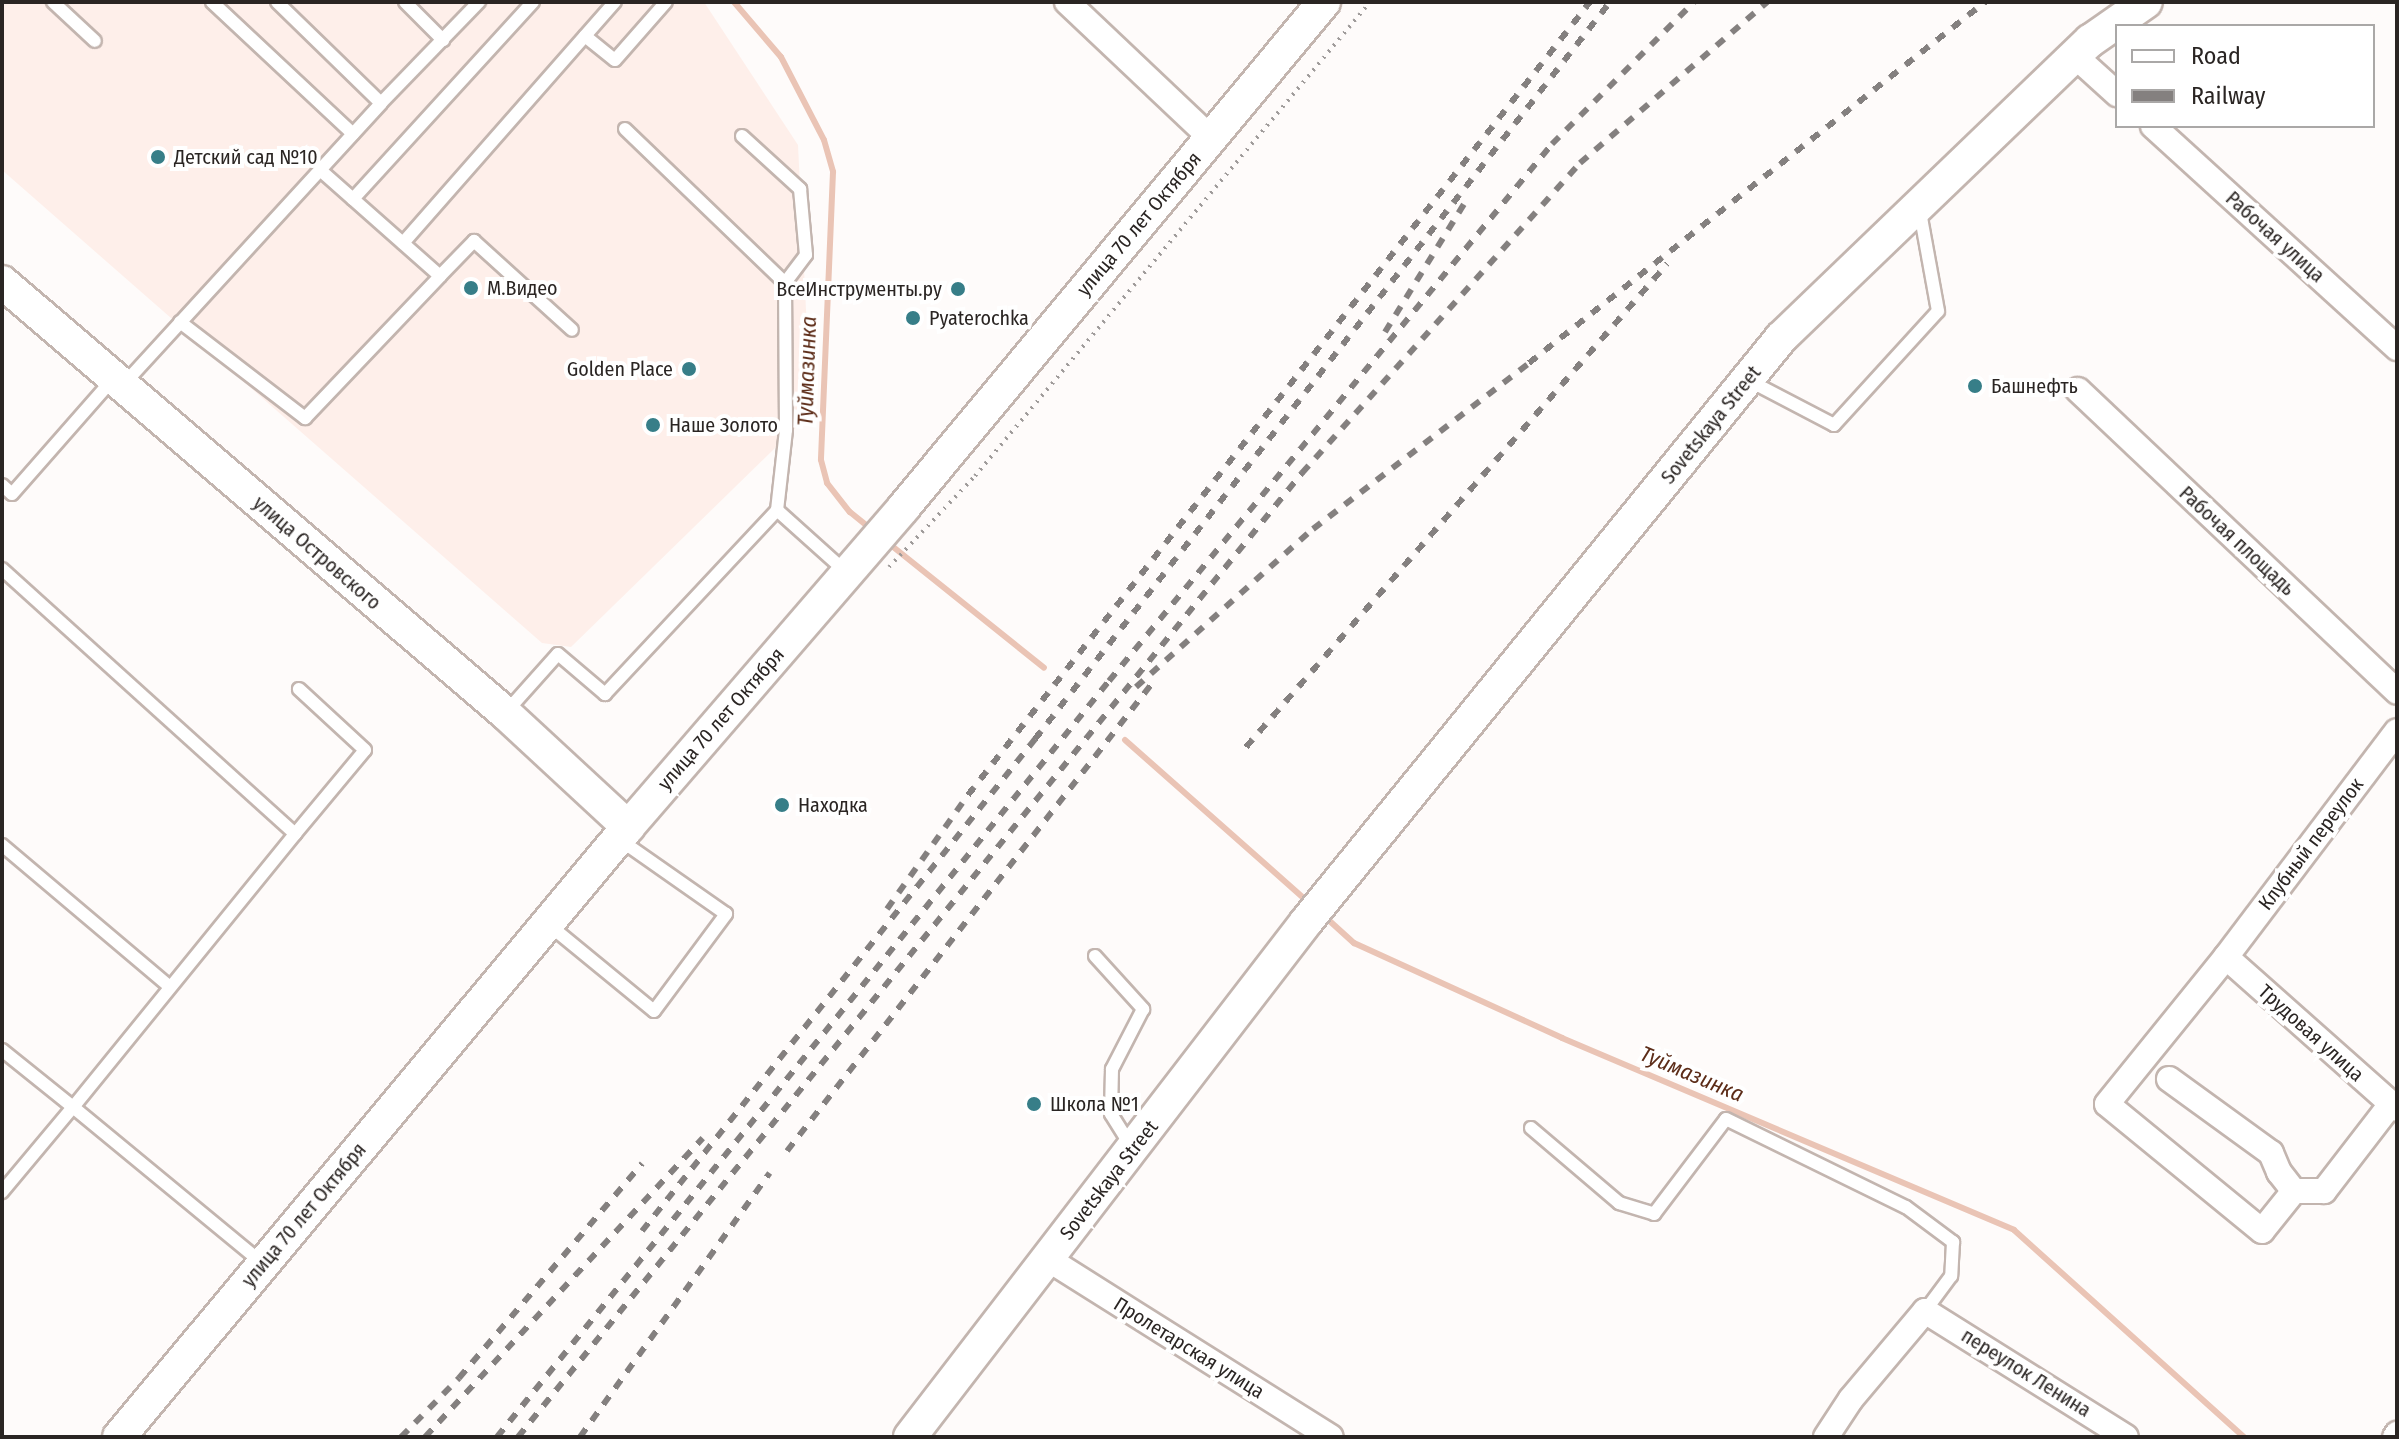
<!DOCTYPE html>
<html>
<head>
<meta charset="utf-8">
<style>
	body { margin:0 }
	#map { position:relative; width:2399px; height:1439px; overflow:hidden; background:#fefbfa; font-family:"Fira Sans Condensed",sans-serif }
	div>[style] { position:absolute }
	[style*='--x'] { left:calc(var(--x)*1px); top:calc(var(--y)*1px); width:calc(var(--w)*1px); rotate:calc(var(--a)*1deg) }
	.built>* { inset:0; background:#feefea }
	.stream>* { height:6px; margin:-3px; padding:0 3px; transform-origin:3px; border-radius:3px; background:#eac4b5 }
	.path>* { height:4px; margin-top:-2px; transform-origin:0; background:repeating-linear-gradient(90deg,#9f9b9a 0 2px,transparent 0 8px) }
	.roads { filter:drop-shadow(2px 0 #c3b5af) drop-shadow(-2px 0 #c3b5af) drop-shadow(0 2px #c3b5af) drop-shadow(0 -2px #c3b5af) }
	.lane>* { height:12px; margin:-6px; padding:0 6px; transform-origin:6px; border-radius:6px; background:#fff }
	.street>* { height:24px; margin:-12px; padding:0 12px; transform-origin:12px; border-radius:12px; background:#fff }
	.secondary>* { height:32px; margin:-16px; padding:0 16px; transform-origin:16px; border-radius:16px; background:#fff }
	.rail>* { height:6px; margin-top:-3px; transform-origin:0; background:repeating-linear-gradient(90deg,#84807f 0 10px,transparent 0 20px) }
	.dots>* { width:22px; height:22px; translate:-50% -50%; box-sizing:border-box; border:4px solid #fff; border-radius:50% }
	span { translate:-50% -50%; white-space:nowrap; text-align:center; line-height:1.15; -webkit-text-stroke:8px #fff; paint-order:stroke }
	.poi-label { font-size:20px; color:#2a2523 }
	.left { translate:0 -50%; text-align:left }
	.right { translate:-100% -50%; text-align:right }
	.street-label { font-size:20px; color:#2a2523 }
	.water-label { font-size:22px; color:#5c2c18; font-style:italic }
	.frame { position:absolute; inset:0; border:4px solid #2a2523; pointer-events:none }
	.legend { position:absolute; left:2115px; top:24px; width:260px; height:104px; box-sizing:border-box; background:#fff; border:2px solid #aaa8a7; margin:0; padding:10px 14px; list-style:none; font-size:24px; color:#2a2523 }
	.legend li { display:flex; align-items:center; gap:16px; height:40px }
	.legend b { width:40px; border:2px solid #aaa8a7 }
</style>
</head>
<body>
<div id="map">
	<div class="built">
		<i style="clip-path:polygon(2px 2px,704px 2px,798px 145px,811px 413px,571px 647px,542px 643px,2px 170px)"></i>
	</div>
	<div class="stream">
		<i style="--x:734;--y:2;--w:72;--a:49.5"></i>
		<i style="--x:781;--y:57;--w:93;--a:62.6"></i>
		<i style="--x:824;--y:140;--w:33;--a:74"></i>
		<i style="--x:833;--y:172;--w:288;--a:92.4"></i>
		<i style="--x:821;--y:460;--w:24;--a:75"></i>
		<i style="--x:827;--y:483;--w:37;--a:52"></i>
		<i style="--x:850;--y:512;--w:28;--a:39"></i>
		<i style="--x:887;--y:542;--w:201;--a:38.7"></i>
		<i style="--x:1125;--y:740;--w:244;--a:41.5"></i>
		<i style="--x:1323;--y:915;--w:42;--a:42.1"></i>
		<i style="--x:1354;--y:943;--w:229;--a:24.5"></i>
		<i style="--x:1562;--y:1038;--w:491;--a:23"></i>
		<i style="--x:2014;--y:1230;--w:309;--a:42"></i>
	</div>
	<div class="path">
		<i style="--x:889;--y:567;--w:125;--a:-46.6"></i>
		<i style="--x:975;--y:476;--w:617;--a:-50.19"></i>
	</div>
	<div class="roads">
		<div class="lane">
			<i style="--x:53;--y:2;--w:57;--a:42.9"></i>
			<i style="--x:212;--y:2;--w:193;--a:43.1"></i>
			<i style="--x:277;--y:2;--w:145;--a:44.2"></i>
			<i style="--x:405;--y:2;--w:54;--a:45"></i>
			<i style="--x:585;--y:36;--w:38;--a:39"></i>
			<i style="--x:615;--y:60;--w:77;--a:-48.7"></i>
			<i style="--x:625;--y:129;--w:222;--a:43.9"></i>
			<i style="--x:785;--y:283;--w:147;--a:89.6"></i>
			<i style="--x:786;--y:430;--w:81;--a:96.4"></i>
			<i style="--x:742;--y:136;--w:79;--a:42.4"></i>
			<i style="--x:800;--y:189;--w:66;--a:84.8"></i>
			<i style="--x:806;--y:255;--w:35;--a:127"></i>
			<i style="--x:353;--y:199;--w:267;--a:-47.6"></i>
			<i style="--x:403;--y:243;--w:321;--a:-48.7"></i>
			<i style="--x:440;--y:276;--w:49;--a:-45.8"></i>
			<i style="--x:474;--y:241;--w:132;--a:42.2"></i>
			<i style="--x:180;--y:322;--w:158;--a:37.5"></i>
			<i style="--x:305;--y:418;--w:196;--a:-46.4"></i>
			<i style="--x:440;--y:276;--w:160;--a:-138.5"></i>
			<i style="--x:1748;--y:380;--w:97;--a:27.6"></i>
			<i style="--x:1834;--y:425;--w:154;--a:-47.6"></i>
			<i style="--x:1938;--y:311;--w:101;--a:-100.3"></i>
			<i style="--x:123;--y:385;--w:382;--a:-47.5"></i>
			<i style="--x:381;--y:103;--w:141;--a:-45.9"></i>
			<i style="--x:2;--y:485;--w:13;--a:42"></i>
			<i style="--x:12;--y:494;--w:152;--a:-48.7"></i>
			<i style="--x:2;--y:569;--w:395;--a:42.1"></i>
			<i style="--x:295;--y:834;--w:352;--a:129.1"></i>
			<i style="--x:73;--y:1107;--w:245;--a:39.5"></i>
			<i style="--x:507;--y:711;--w:76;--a:-48.2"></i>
			<i style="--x:558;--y:654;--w:62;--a:40.4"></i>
			<i style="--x:605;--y:694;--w:252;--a:-46.9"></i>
			<i style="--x:777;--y:510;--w:93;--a:41.9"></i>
			<i style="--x:295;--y:834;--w:109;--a:-50.2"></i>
			<i style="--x:365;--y:750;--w:90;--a:-137.3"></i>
			<i style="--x:2;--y:845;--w:220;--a:40.2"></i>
			<i style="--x:548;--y:924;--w:137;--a:39.4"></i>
			<i style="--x:654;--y:1011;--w:121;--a:-53.4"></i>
			<i style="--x:726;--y:914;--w:131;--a:-145"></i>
			<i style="--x:1095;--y:956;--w:72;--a:47.8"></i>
			<i style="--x:1143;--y:1009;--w:68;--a:117.3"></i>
			<i style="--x:1112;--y:1069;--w:45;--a:91.3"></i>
			<i style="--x:1111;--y:1114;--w:36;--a:58"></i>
			<i style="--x:2;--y:1050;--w:91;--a:38.8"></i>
			<i style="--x:73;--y:1107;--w:111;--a:129.9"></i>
			<i style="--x:1531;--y:1128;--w:116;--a:40.4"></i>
			<i style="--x:1619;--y:1203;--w:37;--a:17"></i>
			<i style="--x:1654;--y:1214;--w:119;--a:-52.8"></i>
			<i style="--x:1726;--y:1119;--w:200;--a:26.1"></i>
			<i style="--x:1906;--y:1207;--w:59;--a:36.7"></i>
			<i style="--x:1953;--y:1242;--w:34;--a:93"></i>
			<i style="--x:1951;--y:1276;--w:44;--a:126.6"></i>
		</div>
		<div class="street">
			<i style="--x:1067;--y:2;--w:197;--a:43.4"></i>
			<i style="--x:2075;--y:56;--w:57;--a:42.1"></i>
			<i style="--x:2153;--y:126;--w:330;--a:42.3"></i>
			<i style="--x:2078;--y:390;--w:439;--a:43.4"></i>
			<i style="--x:2226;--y:957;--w:229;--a:41.6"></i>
			<i style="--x:2169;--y:1079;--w:126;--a:36"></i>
			<i style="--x:2271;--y:1153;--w:21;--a:67"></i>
			<i style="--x:2279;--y:1172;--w:24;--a:52"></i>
			<i style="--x:2391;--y:1104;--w:110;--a:127.6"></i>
			<i style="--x:2324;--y:1191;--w:30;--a:180"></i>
			<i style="--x:2294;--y:1191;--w:51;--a:128.7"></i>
			<i style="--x:2262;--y:1231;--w:200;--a:-140.7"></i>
			<i style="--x:2107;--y:1104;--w:189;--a:-51"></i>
			<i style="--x:2226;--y:957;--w:283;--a:-52.9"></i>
			<i style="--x:1048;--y:1259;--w:334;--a:32.2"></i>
			<i style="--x:1826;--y:1437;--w:45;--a:-56.7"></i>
			<i style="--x:1851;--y:1399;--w:115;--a:-49.9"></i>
			<i style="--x:1925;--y:1311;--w:237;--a:32.1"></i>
			<i style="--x:2395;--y:1437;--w:4;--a:-56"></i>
		</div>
		<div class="secondary">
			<i style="--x:2;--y:282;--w:662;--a:40.59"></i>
			<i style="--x:505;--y:713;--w:168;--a:42.8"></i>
			<i style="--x:119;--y:1437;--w:794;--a:-50.16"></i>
			<i style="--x:628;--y:827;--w:423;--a:-49.2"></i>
			<i style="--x:904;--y:507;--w:657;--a:-50.25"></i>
			<i style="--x:910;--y:1437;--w:650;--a:-52.44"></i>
			<i style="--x:1306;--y:922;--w:753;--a:-50.88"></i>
			<i style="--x:1781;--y:338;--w:429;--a:-43.9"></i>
			<i style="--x:2090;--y:41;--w:68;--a:-34.9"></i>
		</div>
	</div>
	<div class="rail">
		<i style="--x:1385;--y:332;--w:160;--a:-58.3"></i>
		<i style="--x:1136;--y:687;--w:237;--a:-41.8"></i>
		<i style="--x:1313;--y:529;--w:272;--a:-37.5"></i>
		<i style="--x:1529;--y:363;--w:582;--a:-38.37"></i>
		<i style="--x:1246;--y:747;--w:641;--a:-48.92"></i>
		<i style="--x:887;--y:909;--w:140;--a:-54.6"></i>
		<i style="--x:968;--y:795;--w:1008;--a:-51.89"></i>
		<i style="--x:787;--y:1151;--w:596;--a:-52.02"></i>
		<i style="--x:642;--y:1231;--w:630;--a:-51.38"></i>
		<i style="--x:1035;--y:739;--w:935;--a:-52.04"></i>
		<i style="--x:401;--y:1437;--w:83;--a:-45.5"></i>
		<i style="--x:459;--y:1378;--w:282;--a:-49.5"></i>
		<i style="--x:425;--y:1437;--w:408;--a:-47.1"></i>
		<i style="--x:497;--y:1437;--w:973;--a:-51.01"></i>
		<i style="--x:1109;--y:681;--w:696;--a:-50.48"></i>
		<i style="--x:1552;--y:144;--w:201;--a:-45"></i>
		<i style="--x:518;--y:1437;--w:1243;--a:-50.88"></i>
		<i style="--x:1302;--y:473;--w:416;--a:-48.1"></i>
		<i style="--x:1580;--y:163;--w:247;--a:-40.7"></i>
		<i style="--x:580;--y:1437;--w:325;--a:-54.3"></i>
	</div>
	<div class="dots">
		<i style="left:158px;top:157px;background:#377e88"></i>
		<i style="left:471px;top:288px;background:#377e88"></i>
		<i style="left:958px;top:289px;background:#377e88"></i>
		<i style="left:913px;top:318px;background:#377e88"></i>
		<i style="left:689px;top:369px;background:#377e88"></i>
		<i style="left:1975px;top:386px;background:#377e88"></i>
		<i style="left:653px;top:425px;background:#377e88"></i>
		<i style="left:782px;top:805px;background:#377e88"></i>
		<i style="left:1034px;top:1104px;background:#377e88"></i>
	</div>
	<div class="poi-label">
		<span class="left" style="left:174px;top:157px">Детский сад №10</span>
		<span class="left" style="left:487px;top:288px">М.Видео</span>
		<span class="right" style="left:942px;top:289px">ВсеИнструменты.ру</span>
		<span class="left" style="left:929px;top:318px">Pyaterochka</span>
		<span class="right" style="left:673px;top:369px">Golden Place</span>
		<span class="left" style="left:1991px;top:386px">Башнефть</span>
		<span class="left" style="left:669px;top:425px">Наше Золото</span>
		<span class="left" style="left:798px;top:805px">Находка</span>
		<span class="left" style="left:1050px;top:1104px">Школа №1</span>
	</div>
	<div class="street-label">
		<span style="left:1139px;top:224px;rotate:-50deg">улица 70 лет Октября</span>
		<span style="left:2275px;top:237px;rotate:42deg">Рабочая улица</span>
		<span style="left:1711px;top:425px;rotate:-51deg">Sovetskaya Street</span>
		<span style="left:2237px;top:541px;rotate:43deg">Рабочая площадь</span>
		<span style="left:317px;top:553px;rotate:41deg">улица Островского</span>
		<span style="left:721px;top:719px;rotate:-49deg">улица 70 лет Октября</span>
		<span style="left:2311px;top:844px;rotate:-53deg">Клубный переулок</span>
		<span style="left:2311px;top:1033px;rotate:42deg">Трудовая улица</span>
		<span style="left:1109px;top:1180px;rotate:-52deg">Sovetskaya Street</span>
		<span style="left:304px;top:1215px;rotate:-50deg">улица 70 лет Октября</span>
		<span style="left:1189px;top:1348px;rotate:32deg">Пролетарская улица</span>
		<span style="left:2026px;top:1373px;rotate:32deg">переулок Ленина</span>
	</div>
	<div class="water-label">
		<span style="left:807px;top:371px;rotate:-88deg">Туймазинка</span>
		<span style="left:1692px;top:1074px;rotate:23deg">Туймазинка</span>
	</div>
	<div class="frame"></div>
	<ul class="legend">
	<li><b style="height:10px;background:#fff"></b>Road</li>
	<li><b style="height:10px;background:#84807f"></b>Railway</li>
	</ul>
</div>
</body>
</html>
